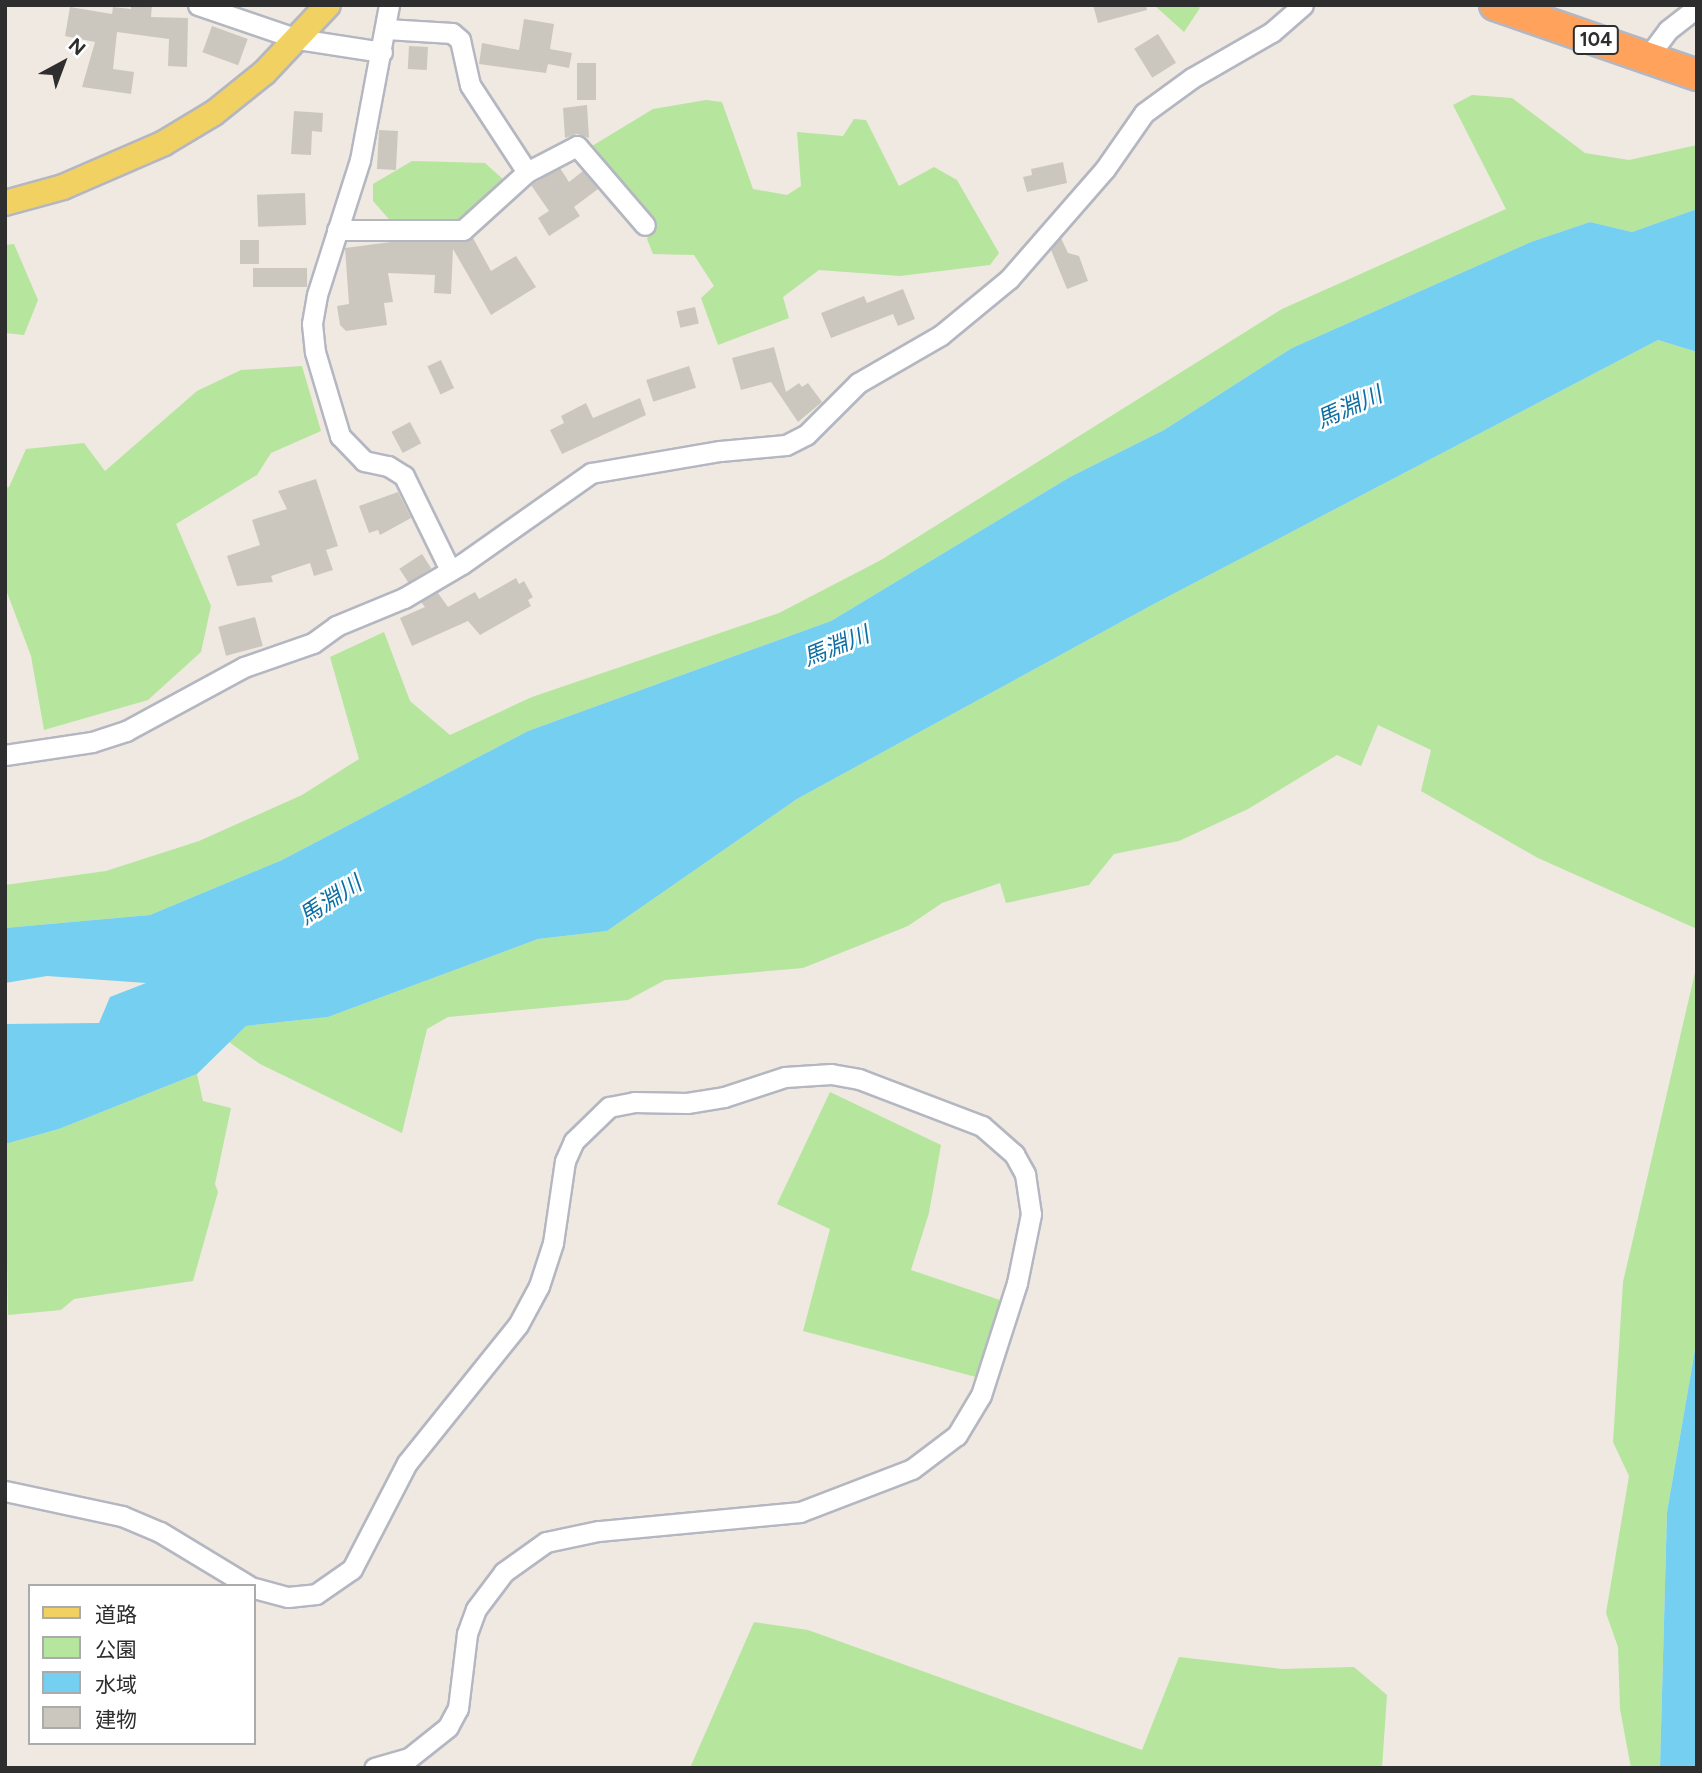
<!DOCTYPE html>
<html>
<head>
<meta charset="utf-8">
<style>
	body { margin:0 }
	#map { position:relative; width:1702px; height:1773px; overflow:hidden; background:#efe9e1; font-family:Figtree,"Noto Sans JP",sans-serif }
	div>[style] { position:absolute }
	[style*='--x'] { left:calc(var(--x)*1px); top:calc(var(--y)*1px); width:calc(var(--w)*1px); rotate:calc(var(--a)*1deg) }
	.green>* { inset:0; background:#b6e59e }
	.water>* { inset:0; background:#75cff0 }
	.building>* { inset:0; background:#cbc7bf; transform-origin:0 0 }
	.roads { filter:drop-shadow(2px 0 #b4b7c1) drop-shadow(-2px 0 #b4b7c1) drop-shadow(0 2px #b4b7c1) drop-shadow(0 -2px #b4b7c1) }
	.minor>* { height:19px; margin:-9.5px; padding:0 9.5px; transform-origin:9.5px; border-radius:9.5px; background:#fff }
	.major>* { height:24px; margin:-12px; padding:0 12px; transform-origin:12px; border-radius:12px; background:#f2d163 }
	.highway>* { height:30px; margin:-15px; padding:0 15px; transform-origin:15px; border-radius:15px; background:#ffa35c }
	span { translate:-50% -50%; white-space:nowrap; text-align:center; line-height:1.15; -webkit-text-stroke:5px #fff; paint-order:stroke }
	.shield-label span { padding:2px 5px; background:#fff; border:2px solid; border-radius:5px; -webkit-text-stroke-width:0 }
	.shield-label { font-size:19px; color:#2e2e2e; font-weight:700 }
	.water-label { font-size:23px; color:#0d6fa3; font-style:italic }
	.frame { position:absolute; inset:0; border:7px solid #2e2e2e; pointer-events:none }
	.legend { position:absolute; left:28px; top:1584px; width:228px; height:161px; box-sizing:border-box; background:#fff; border:2px solid #ababab; margin:0; padding:9px 12px; list-style:none; font-size:21px; color:#2e2e2e }
	.legend li { display:flex; align-items:center; gap:14px; height:35px }
	.legend b { width:35px; border:2px solid #ababab }
	.north { position:absolute; left:28px; top:28px; width:70px; height:70px; -webkit-text-stroke:5px #fff; paint-order:stroke; rotate:41deg; font-size:19px; font-weight:700; line-height:28px; text-align:center; color:#2e2e2e }
	.north::after { content:''; display:block; margin:auto; width:24px; height:32px; background:#2e2e2e; clip-path:polygon(50% 0,100% 100%,50% 72%,0 100%) }
</style>
</head>
<body>
<div id="map">
	<div class="green">
		<i style="clip-path:polygon(1154px 5px,1197px 5px,1200px 8px,1184px 32px)"></i>
		<i style="clip-path:polygon(1472px 95px,1512px 98px,1585px 153px,1629px 160px,1697px 145px,1697px 209px,1632px 232px,1590px 222px,1531px 242px,1292px 348px,1164px 430px,1070px 477px,831px 621px,528px 731px,282px 860px,150px 915px,5px 928px,5px 885px,106px 871px,199px 841px,302px 795px,359px 759px,330px 657px,384px 632px,410px 701px,450px 735px,532px 697px,779px 613px,881px 560px,1282px 309px,1506px 209px,1453px 105px)"></i>
		<i style="clip-path:polygon(706px 100px,722px 102px,753px 189px,787px 195px,801px 186px,797px 132px,843px 136px,854px 119px,866px 120px,899px 186px,934px 167px,957px 180px,999px 253px,990px 265px,900px 276px,819px 270px,783px 297px,789px 318px,718px 345px,701px 298px,714px 286px,694px 255px,653px 254px,647px 239px,656px 220px,592px 146px,653px 109px)"></i>
		<i style="clip-path:polygon(412px 161px,485px 163px,505px 181px,454px 226px,394px 225px,373px 201px,373px 184px)"></i>
		<i style="clip-path:polygon(14px 244px,38px 300px,24px 335px,5px 333px,5px 245px)"></i>
		<i style="clip-path:polygon(1658px 340px,1697px 352px,1697px 929px,1538px 858px,1421px 791px,1431px 750px,1378px 725px,1361px 766px,1337px 755px,1248px 809px,1179px 841px,1114px 854px,1089px 885px,1006px 903px,1000px 883px,942px 903px,908px 926px,803px 968px,665px 980px,628px 1000px,448px 1017px,427px 1029px,402px 1133px,260px 1064px,229px 1042px,246px 1026px,328px 1017px,538px 939px,607px 931px,797px 799px,1152px 605px)"></i>
		<i style="clip-path:polygon(302px 366px,321px 431px,271px 453px,257px 475px,176px 524px,211px 606px,201px 652px,148px 700px,44px 730px,31px 656px,5px 587px,5px 488px,9px 487px,26px 449px,84px 443px,105px 471px,197px 391px,241px 370px)"></i>
		<i style="clip-path:polygon(1697px 964px,1697px 1338px,1667px 1512px,1660px 1768px,1631px 1768px,1620px 1709px,1618px 1647px,1606px 1613px,1629px 1476px,1613px 1442px,1623px 1282px)"></i>
		<i style="clip-path:polygon(197px 1074px,203px 1101px,231px 1108px,215px 1184px,218px 1192px,193px 1281px,74px 1299px,61px 1310px,8px 1315px,5px 1144px,59px 1129px)"></i>
		<i style="clip-path:polygon(830px 1092px,941px 1145px,929px 1213px,911px 1270px,1003px 1301px,976px 1377px,803px 1331px,830px 1229px,777px 1204px)"></i>
		<i style="clip-path:polygon(754px 1622px,808px 1630px,1142px 1750px,1179px 1657px,1282px 1669px,1354px 1667px,1387px 1695px,1382px 1768px,690px 1768px)"></i>
	</div>
	<div class="water">
		<i style="clip-path:polygon(1697px 209px,1697px 352px,1658px 340px,1152px 605px,797px 799px,607px 931px,538px 939px,328px 1017px,246px 1026px,197px 1074px,59px 1129px,5px 1144px,5px 1024px,99px 1023px,110px 997px,146px 983px,47px 976px,5px 983px,5px 928px,150px 915px,282px 860px,528px 731px,831px 621px,1070px 477px,1164px 430px,1292px 348px,1531px 242px,1590px 222px,1632px 232px)"></i>
		<i style="clip-path:polygon(1697px 1338px,1697px 1768px,1660px 1768px,1667px 1512px)"></i>
	</div>
	<div class="building">
		<i style="clip-path:polygon(131px 5px,152px 5px,151px 17px,188px 18px,187px 67px,168px 66px,169px 39px,117px 32px,113px 69px,134px 72px,131px 94px,82px 87px,95px 42px,65px 36px,70px 7px,112px 14px,113px 7px,131px 9px)"></i>
		<i style="clip-path:polygon(1093px 5px,1146px 5px,1147px 10px,1098px 23px)"></i>
		<i style="clip-path:polygon(524px 19px,554px 24px,550px 49px,572px 53px,569px 68px,548px 64px,546px 73px,479px 64px,482px 43px,519px 50px)"></i>
		<i style="left:212px;top:26px;width:38px;height:28px;rotate:20deg"></i>
		<i style="left:1158px;top:34px;width:34px;height:28px;rotate:58deg"></i>
		<i style="left:409px;top:46px;width:19px;height:23px;rotate:3deg"></i>
		<i style="left:577px;top:63px;width:19px;height:37px"></i>
		<i style="clip-path:polygon(587px 105px,589px 138px,577px 134px,565px 138px,563px 108px)"></i>
		<i style="clip-path:polygon(294px 111px,323px 113px,322px 132px,312px 131px,311px 155px,291px 154px)"></i>
		<i style="left:379px;top:130px;width:19px;height:39px;rotate:3deg"></i>
		<i style="clip-path:polygon(1063px 162px,1067px 183px,1027px 192px,1023px 177px,1032px 175px,1031px 169px)"></i>
		<i style="clip-path:polygon(560px 168px,569px 182px,583px 171px,598px 189px,574px 207px,580px 216px,549px 236px,538px 218px,549px 211px,531px 185px)"></i>
		<i style="left:305px;top:193px;width:32px;height:48px;rotate:88deg"></i>
		<i style="clip-path:polygon(473px 238px,491px 271px,516px 256px,536px 287px,491px 315px,453px 249px,451px 294px,434px 293px,435px 275px,388px 273px,393px 302px,384px 303px,387px 325px,346px 331px,340px 325px,337px 306px,349px 304px,345px 248px,391px 242px,464px 242px)"></i>
		<i style="clip-path:polygon(1061px 238px,1068px 253px,1079px 256px,1088px 281px,1067px 289px,1051px 250px)"></i>
		<i style="left:240px;top:240px;width:19px;height:24px"></i>
		<i style="left:307px;top:268px;width:19px;height:54px;rotate:90deg"></i>
		<i style="clip-path:polygon(903px 289px,915px 319px,898px 326px,893px 314px,831px 338px,821px 313px,864px 296px,867px 303px)"></i>
		<i style="left:695px;top:307px;width:17px;height:19px;rotate:77deg"></i>
		<i style="clip-path:polygon(774px 347px,786px 392px,799px 383px,802px 387px,808px 383px,822px 402px,798px 422px,771px 382px,741px 390px,732px 358px)"></i>
		<i style="left:441px;top:360px;width:31px;height:15px;rotate:65deg"></i>
		<i style="left:689px;top:366px;width:23px;height:45px;rotate:72deg"></i>
		<i style="clip-path:polygon(640px 398px,646px 415px,562px 454px,550px 430px,564px 423px,561px 416px,586px 403px,593px 418px)"></i>
		<i style="left:410px;top:422px;width:24px;height:21px;rotate:62deg"></i>
		<i style="clip-path:polygon(316px 479px,338px 546px,326px 550px,333px 570px,314px 576px,310px 563px,271px 576px,273px 582px,237px 586px,227px 556px,260px 545px,252px 520px,287px 509px,278px 491px)"></i>
		<i style="clip-path:polygon(398px 492px,411px 518px,380px 535px,378px 530px,369px 533px,359px 506px)"></i>
		<i style="left:422px;top:554px;width:17px;height:27px;rotate:57deg"></i>
		<i style="clip-path:polygon(516px 578px,519px 584px,524px 581px,533px 597px,528px 600px,531px 606px,480px 635px,468px 621px,412px 646px,400px 618px,425px 607px,421px 602px,438px 593px,448px 607px,475px 592px,479px 599px)"></i>
		<i style="left:255px;top:617px;width:30px;height:38px;rotate:75deg"></i>
	</div>
	<div class="roads">
		<div class="minor">
			<i style="--x:198;--y:5;--w:106;--a:18.8"></i>
			<i style="--x:298;--y:39;--w:85;--a:8.8"></i>
			<i style="--x:389;--y:5;--w:158;--a:100.6"></i>
			<i style="--x:360;--y:160;--w:142;--a:107.7"></i>
			<i style="--x:317;--y:295;--w:29;--a:100"></i>
			<i style="--x:312;--y:324;--w:28;--a:84"></i>
			<i style="--x:315;--y:352;--w:88;--a:73.4"></i>
			<i style="--x:340;--y:436;--w:35;--a:46"></i>
			<i style="--x:364;--y:461;--w:25;--a:12"></i>
			<i style="--x:388;--y:466;--w:19;--a:32"></i>
			<i style="--x:404;--y:476;--w:105;--a:63.9"></i>
			<i style="--x:386;--y:29;--w:66;--a:3.5"></i>
			<i style="--x:452;--y:33;--w:11;--a:41"></i>
			<i style="--x:460;--y:40;--w:46;--a:77.5"></i>
			<i style="--x:470;--y:85;--w:104;--a:56.8"></i>
			<i style="--x:1647;--y:58;--w:35;--a:-53"></i>
			<i style="--x:1668;--y:30;--w:37;--a:-38"></i>
			<i style="--x:337;--y:230;--w:126;--a:0"></i>
			<i style="--x:463;--y:230;--w:86;--a:-42.2"></i>
			<i style="--x:527;--y:172;--w:56;--a:-27.5"></i>
			<i style="--x:577;--y:146;--w:104;--a:49.3"></i>
			<i style="--x:5;--y:755;--w:88;--a:-8.5"></i>
			<i style="--x:92;--y:742;--w:36;--a:-18"></i>
			<i style="--x:126;--y:731;--w:134;--a:-28.5"></i>
			<i style="--x:244;--y:667;--w:73;--a:-19.2"></i>
			<i style="--x:313;--y:643;--w:29;--a:-36"></i>
			<i style="--x:336;--y:626;--w:74;--a:-22.4"></i>
			<i style="--x:404;--y:598;--w:67;--a:-30.4"></i>
			<i style="--x:462;--y:564;--w:158;--a:-35.2"></i>
			<i style="--x:591;--y:473;--w:131;--a:-9.7"></i>
			<i style="--x:720;--y:451;--w:66;--a:-5.2"></i>
			<i style="--x:786;--y:445;--w:22;--a:-27"></i>
			<i style="--x:806;--y:435;--w:74;--a:-45"></i>
			<i style="--x:858;--y:383;--w:96;--a:-30"></i>
			<i style="--x:941;--y:335;--w:88;--a:-39.5"></i>
			<i style="--x:1009;--y:279;--w:146;--a:-48.9"></i>
			<i style="--x:1105;--y:169;--w:68;--a:-55.1"></i>
			<i style="--x:1144;--y:113;--w:59;--a:-36.1"></i>
			<i style="--x:1192;--y:78;--w:92;--a:-29.9"></i>
			<i style="--x:1272;--y:32;--w:41;--a:-41.1"></i>
			<i style="--x:5;--y:1491;--w:120;--a:12.1"></i>
			<i style="--x:122;--y:1516;--w:41;--a:22.8"></i>
			<i style="--x:160;--y:1532;--w:104;--a:31.2"></i>
			<i style="--x:254;--y:1588;--w:35;--a:15"></i>
			<i style="--x:288;--y:1597;--w:28;--a:-6"></i>
			<i style="--x:316;--y:1594;--w:44;--a:-34.8"></i>
			<i style="--x:352;--y:1569;--w:119;--a:-62.6"></i>
			<i style="--x:407;--y:1463;--w:177;--a:-51.2"></i>
			<i style="--x:518;--y:1325;--w:44;--a:-61.7"></i>
			<i style="--x:539;--y:1286;--w:45;--a:-72"></i>
			<i style="--x:553;--y:1243;--w:83;--a:-81.7"></i>
			<i style="--x:565;--y:1161;--w:22;--a:-66"></i>
			<i style="--x:574;--y:1141;--w:49;--a:-44.2"></i>
			<i style="--x:609;--y:1107;--w:25;--a:-11"></i>
			<i style="--x:634;--y:1102;--w:53;--a:1.1"></i>
			<i style="--x:687;--y:1103;--w:37;--a:-9"></i>
			<i style="--x:724;--y:1097;--w:64;--a:-18.2"></i>
			<i style="--x:785;--y:1077;--w:46;--a:-3.7"></i>
			<i style="--x:831;--y:1074;--w:28;--a:10"></i>
			<i style="--x:859;--y:1079;--w:132;--a:20.9"></i>
			<i style="--x:982;--y:1126;--w:43;--a:41.2"></i>
			<i style="--x:1014;--y:1154;--w:23;--a:61"></i>
			<i style="--x:1025;--y:1174;--w:40;--a:81.5"></i>
			<i style="--x:1031;--y:1214;--w:70;--a:101.5"></i>
			<i style="--x:1017;--y:1283;--w:118;--a:107.8"></i>
			<i style="--x:981;--y:1395;--w:47;--a:121"></i>
			<i style="--x:957;--y:1435;--w:56;--a:142.9"></i>
			<i style="--x:912;--y:1469;--w:120;--a:159"></i>
			<i style="--x:800;--y:1512;--w:203;--a:174.6"></i>
			<i style="--x:598;--y:1531;--w:53;--a:168.1"></i>
			<i style="--x:546;--y:1542;--w:52;--a:144.5"></i>
			<i style="--x:504;--y:1572;--w:46;--a:127.1"></i>
			<i style="--x:476;--y:1609;--w:27;--a:110"></i>
			<i style="--x:467;--y:1634;--w:75;--a:96.9"></i>
			<i style="--x:458;--y:1708;--w:21;--a:118"></i>
			<i style="--x:448;--y:1727;--w:50;--a:141.5"></i>
			<i style="--x:409;--y:1758;--w:36;--a:164"></i>
		</div>
		<div class="major">
			<i style="--x:5;--y:203;--w:60;--a:-15.4"></i>
			<i style="--x:63;--y:187;--w:110;--a:-23.5"></i>
			<i style="--x:164;--y:143;--w:58;--a:-31"></i>
			<i style="--x:214;--y:113;--w:64;--a:-38.7"></i>
			<i style="--x:264;--y:73;--w:93;--a:-46.7"></i>
		</div>
		<div class="highway">
			<i style="--x:1495;--y:5;--w:214;--a:19.1"></i>
		</div>
	</div>
	<div class="shield-label">
		<span style="left:1596px;top:40px">104</span>
	</div>
	<div class="water-label">
		<span style="left:1349px;top:407px;rotate:-24deg">馬淵川</span>
		<span style="left:836px;top:646px;rotate:-22deg">馬淵川</span>
		<span style="left:330px;top:900px;rotate:-33deg">馬淵川</span>
	</div>
	<div class="frame"></div>
	<ul class="legend">
	<li><b style="height:9px;background:#f2d163"></b>道路</li>
	<li><b style="height:19px;background:#b6e59e"></b>公園</li>
	<li><b style="height:19px;background:#75cff0"></b>水域</li>
	<li><b style="height:19px;background:#cbc7bf"></b>建物</li>
	</ul>
	<div class="north">N</div>
</div>
</body>
</html>
